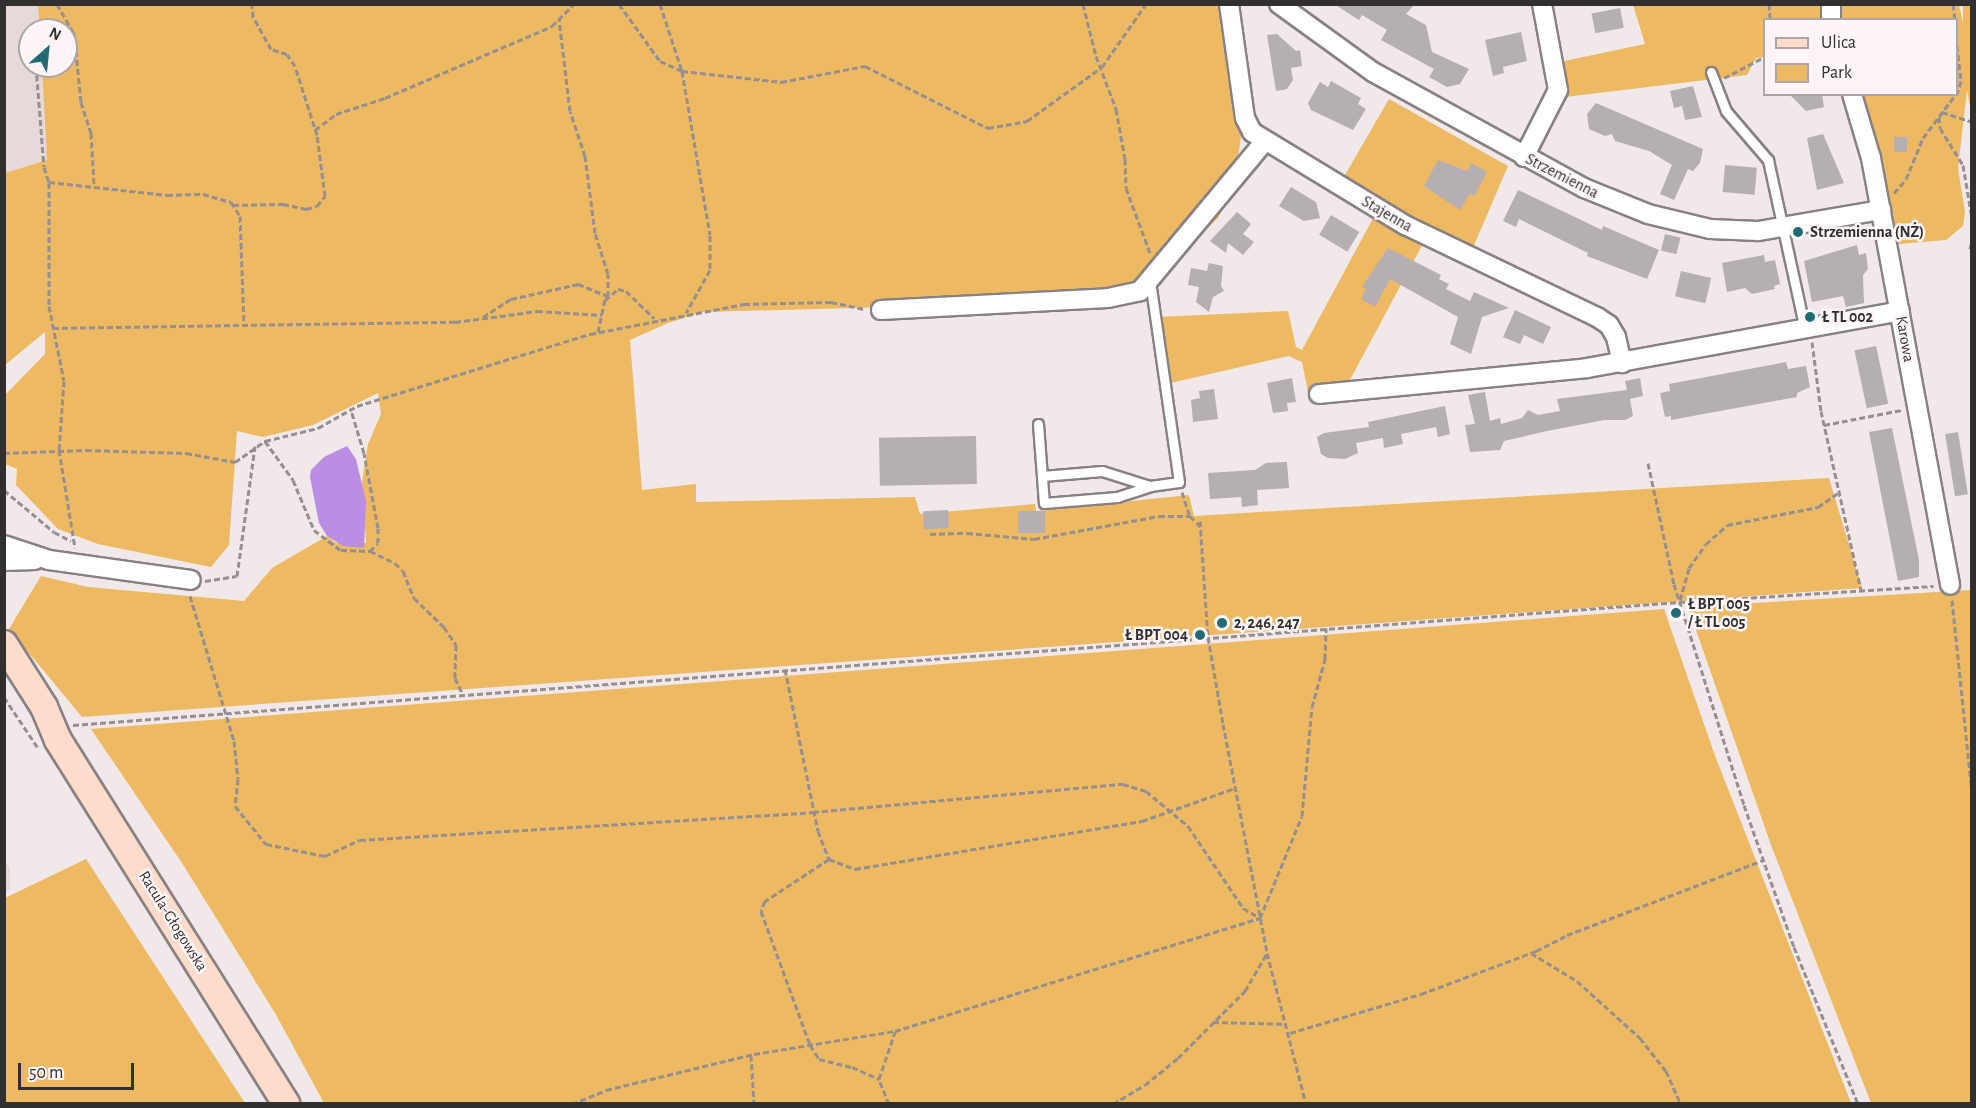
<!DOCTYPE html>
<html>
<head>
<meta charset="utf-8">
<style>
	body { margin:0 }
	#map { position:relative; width:1976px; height:1108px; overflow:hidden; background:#f0e8e9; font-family:"Alegreya Sans",sans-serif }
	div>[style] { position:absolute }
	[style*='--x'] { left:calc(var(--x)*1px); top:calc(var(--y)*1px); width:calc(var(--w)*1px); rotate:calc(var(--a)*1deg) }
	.built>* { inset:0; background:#e7d8d9 }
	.green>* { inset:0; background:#edb963 }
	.water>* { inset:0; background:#ba8fe3 }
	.building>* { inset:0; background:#b5afb3; transform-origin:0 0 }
	.path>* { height:3px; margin-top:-1.5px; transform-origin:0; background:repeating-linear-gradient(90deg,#958f90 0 6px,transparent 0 9px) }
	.roads { filter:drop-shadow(2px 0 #888182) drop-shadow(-2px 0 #888182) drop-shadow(0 2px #888182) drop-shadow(0 -2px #888182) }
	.lane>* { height:9px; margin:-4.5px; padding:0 4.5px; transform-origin:4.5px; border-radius:4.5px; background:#fff }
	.street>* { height:18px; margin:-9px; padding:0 9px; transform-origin:9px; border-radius:9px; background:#fff }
	.secondary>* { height:26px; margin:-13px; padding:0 13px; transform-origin:13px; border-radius:13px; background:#fedbca }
	.dots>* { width:16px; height:16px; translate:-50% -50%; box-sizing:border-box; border:3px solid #fdf5f6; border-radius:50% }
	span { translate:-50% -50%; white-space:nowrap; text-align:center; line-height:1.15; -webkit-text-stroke:5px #fdf5f6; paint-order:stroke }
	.street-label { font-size:16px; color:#322f2f }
	.poi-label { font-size:16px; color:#322f2f; font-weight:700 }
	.left { translate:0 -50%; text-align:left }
	.right { translate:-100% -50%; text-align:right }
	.frame { position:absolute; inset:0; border:6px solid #322f2f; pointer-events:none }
	.legend { position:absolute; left:1763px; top:18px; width:195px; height:78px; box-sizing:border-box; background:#fdf5f6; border:2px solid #aca6a6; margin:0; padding:8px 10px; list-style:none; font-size:18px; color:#322f2f }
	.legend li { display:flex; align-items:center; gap:12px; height:30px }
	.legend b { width:30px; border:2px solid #aca6a6 }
	.north { position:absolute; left:18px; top:18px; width:60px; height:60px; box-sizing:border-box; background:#fdf5f6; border:2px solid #aca6a6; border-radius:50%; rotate:27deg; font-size:16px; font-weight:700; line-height:24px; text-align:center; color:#322f2f }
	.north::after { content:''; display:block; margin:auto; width:21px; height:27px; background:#216b75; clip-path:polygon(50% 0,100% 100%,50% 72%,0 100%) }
	.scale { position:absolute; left:18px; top:1063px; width:116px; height:27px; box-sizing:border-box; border:3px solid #322f2f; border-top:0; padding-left:8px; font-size:18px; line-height:21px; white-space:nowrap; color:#322f2f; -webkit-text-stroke:4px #fdf5f6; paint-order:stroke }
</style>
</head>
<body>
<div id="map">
	<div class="built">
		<i style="clip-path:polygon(5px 5px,38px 5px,40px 30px,30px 30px,30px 66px,42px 66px,47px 160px,5px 173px)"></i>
		<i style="clip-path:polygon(4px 860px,10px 868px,10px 889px,5px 892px)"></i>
	</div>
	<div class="green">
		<i style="clip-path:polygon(38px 5px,1226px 5px,1234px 104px,1242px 130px,1234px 186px,1218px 218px,1150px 280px,1115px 301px,703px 312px,668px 323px,630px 340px,642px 490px,696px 484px,696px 502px,915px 497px,920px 514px,1035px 504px,1036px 511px,1189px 495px,1194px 516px,1829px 478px,1862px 588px,82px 717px,9px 629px,41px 576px,88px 587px,244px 601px,272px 568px,327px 536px,336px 543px,366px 543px,362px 482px,368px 444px,381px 414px,378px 393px,313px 425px,263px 437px,237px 431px,229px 545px,211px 567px,98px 544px,58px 529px,16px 485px,17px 469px,5px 464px,5px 395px,45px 354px,45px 332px,5px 365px,5px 173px,47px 160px,42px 66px,66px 66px,66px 30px,40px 30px)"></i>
		<i style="clip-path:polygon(1633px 5px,1959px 5px,1963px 23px,1963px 5px,1971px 5px,1971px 112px,1967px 90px,1958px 168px,1965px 212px,1963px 226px,1946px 240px,1887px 245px,1847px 95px,1956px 94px,1956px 20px,1764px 20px,1764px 57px,1756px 58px,1747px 75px,1557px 98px,1555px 63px,1645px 44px)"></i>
		<i style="clip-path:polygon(1389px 99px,1508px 166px,1469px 257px,1426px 238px,1344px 391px,1309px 397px,1302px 362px,1289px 356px,1166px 384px,1156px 317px,1288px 311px,1296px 347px,1302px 350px,1377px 211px,1338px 187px)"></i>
		<i style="clip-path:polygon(1971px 590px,1971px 1103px,1871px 1103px,1771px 845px,1688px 607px)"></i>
		<i style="clip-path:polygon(1664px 609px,1714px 753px,1851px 1103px,324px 1103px,275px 1013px,182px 863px,91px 729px)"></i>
		<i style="clip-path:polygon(86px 859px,245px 1103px,5px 1103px,5px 898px)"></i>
	</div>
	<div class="water">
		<i style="clip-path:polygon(347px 446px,356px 459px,366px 501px,364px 548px,343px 546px,327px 536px,319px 523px,310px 477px,311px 470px,324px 457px)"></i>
	</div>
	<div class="building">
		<i style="clip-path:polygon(1334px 4px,1415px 4px,1406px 14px,1426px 25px,1432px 52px,1469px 69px,1460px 84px,1447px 87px,1429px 77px,1434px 69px,1381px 40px,1387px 30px,1362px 15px,1359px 20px)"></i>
		<i style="left:1620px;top:8px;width:20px;height:29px;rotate:79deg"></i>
		<i style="clip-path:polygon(1521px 32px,1527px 61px,1503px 67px,1504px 73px,1493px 76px,1485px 40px)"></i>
		<i style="clip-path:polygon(1277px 34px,1296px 51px,1300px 50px,1302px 66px,1291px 68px,1293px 80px,1287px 89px,1276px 91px,1267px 35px)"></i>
		<i style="clip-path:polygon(1331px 81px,1361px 98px,1358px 104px,1366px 109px,1353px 130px,1311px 110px,1308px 103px,1320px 82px,1328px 87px)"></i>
		<i style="clip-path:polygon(1693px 86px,1702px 117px,1685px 120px,1682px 106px,1674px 108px,1670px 91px)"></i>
		<i style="clip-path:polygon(1789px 94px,1822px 94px,1824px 107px,1806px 111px)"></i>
		<i style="clip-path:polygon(1596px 103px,1703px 149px,1700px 163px,1693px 171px,1688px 169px,1674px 200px,1660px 194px,1672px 165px,1649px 151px,1615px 141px,1612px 134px,1605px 136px,1589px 129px,1587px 114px)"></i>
		<i style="clip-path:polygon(1823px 134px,1844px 183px,1817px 190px,1807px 138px)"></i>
		<i style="left:1894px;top:137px;width:13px;height:15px"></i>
		<i style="clip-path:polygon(1438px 160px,1467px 171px,1471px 163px,1487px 172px,1474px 196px,1470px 193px,1460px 210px,1424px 186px)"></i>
		<i style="left:1725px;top:165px;width:32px;height:27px;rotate:5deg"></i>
		<i style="clip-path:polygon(1291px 187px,1316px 202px,1320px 218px,1304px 221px,1279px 206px)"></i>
		<i style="clip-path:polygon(1518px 190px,1602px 230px,1603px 226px,1659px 250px,1647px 279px,1587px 256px,1588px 253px,1519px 219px,1516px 227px,1503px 221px)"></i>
		<i style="clip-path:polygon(1237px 212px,1251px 224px,1243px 234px,1254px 242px,1243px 255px,1228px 243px,1226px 253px,1210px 241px)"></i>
		<i style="left:1331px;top:215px;width:33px;height:23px;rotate:31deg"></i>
		<i style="left:1665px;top:234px;width:16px;height:17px;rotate:14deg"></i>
		<i style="clip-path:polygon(1857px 245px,1859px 255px,1866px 253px,1868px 269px,1863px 275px,1864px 303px,1846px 307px,1843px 296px,1812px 302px,1804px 261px)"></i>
		<i style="clip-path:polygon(1388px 248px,1441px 275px,1439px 279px,1449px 284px,1446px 289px,1470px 301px,1474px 292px,1509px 308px,1482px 317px,1471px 354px,1450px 344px,1458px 317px,1390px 279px,1375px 307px,1361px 299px,1366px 289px,1362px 287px)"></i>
		<i style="clip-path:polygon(1764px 255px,1765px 262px,1775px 260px,1780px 284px,1774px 286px,1775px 289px,1752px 294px,1745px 288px,1727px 292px,1722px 263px)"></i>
		<i style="clip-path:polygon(1209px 263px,1223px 266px,1221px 286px,1224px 291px,1213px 297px,1209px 312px,1196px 302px,1199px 287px,1188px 285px,1191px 268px,1207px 271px)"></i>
		<i style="left:1681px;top:271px;width:31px;height:26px;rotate:13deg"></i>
		<i style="clip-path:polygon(1515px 310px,1551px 327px,1543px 344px,1524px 335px,1520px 344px,1503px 337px)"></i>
		<i style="left:1876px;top:346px;width:59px;height:22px;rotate:78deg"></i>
		<i style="clip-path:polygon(1786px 362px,1788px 369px,1806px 366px,1810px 387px,1797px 393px,1797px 397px,1671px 420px,1671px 416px,1665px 417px,1660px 393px,1670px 391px,1669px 384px)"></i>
		<i style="clip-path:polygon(1292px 378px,1296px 402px,1287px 403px,1288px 411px,1273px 413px,1267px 383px)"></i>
		<i style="clip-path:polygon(1640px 378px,1643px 396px,1630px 399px,1633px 416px,1625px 420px,1604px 420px,1547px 431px,1504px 441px,1500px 450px,1470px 452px,1465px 425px,1475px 424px,1468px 395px,1485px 392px,1490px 421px,1500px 418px,1501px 424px,1522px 418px,1528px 410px,1538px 415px,1560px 411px,1557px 399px,1627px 390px,1625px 381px)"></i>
		<i style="clip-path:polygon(1214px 389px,1218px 419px,1193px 422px,1191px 400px,1200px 398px,1199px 391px)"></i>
		<i style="clip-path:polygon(1445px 406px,1450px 434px,1438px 437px,1436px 427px,1401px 434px,1403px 444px,1384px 448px,1383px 438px,1356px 443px,1358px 453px,1345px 459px,1328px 458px,1321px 454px,1317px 437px,1324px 433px,1369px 427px,1368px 422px)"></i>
		<i style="clip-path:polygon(1892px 428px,1919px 560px,1919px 577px,1898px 581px,1869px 432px)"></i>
		<i style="left:1958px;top:432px;width:63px;height:13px;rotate:81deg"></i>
		<i style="left:976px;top:436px;width:48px;height:97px;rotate:89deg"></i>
		<i style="clip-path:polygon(1287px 462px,1289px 488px,1257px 490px,1258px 505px,1242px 507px,1241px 497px,1210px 499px,1208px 473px,1255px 470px,1266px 463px)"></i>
		<i style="left:948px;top:510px;width:18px;height:25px;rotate:87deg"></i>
		<i style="left:1045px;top:511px;width:22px;height:27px;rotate:90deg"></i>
	</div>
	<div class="path">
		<i style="--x:57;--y:4;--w:34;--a:60"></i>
		<i style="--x:74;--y:33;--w:69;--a:84.2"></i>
		<i style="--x:81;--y:102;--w:33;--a:72"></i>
		<i style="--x:91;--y:133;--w:51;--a:86.6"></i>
		<i style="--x:619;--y:4;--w:70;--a:54.3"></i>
		<i style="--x:660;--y:61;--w:24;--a:24"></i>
		<i style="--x:682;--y:71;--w:100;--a:6.3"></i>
		<i style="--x:781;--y:82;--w:86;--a:-10.8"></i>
		<i style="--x:865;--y:66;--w:138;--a:26.8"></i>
		<i style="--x:988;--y:128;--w:40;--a:-10"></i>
		<i style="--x:1027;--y:121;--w:92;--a:-35.8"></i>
		<i style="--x:1102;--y:67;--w:77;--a:-55.1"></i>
		<i style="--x:660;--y:4;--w:71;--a:71.8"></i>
		<i style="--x:682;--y:71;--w:166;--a:80.3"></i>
		<i style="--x:710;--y:235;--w:35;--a:90"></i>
		<i style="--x:710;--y:270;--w:49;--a:119.2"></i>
		<i style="--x:1083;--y:4;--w:54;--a:76"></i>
		<i style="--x:1096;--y:56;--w:57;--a:69.3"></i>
		<i style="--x:1116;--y:109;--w:51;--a:79.8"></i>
		<i style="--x:1125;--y:159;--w:29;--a:88"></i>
		<i style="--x:1126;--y:188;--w:69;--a:69.7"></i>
		<i style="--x:1769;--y:4;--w:16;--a:86"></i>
		<i style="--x:1953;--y:4;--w:16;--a:83"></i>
		<i style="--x:1956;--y:37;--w:44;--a:83.5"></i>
		<i style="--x:1961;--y:81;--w:14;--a:107"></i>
		<i style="--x:36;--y:66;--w:101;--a:85.5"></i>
		<i style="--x:44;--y:167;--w:16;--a:72"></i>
		<i style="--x:49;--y:182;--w:124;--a:90"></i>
		<i style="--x:49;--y:306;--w:76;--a:78.7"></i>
		<i style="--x:64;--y:381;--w:69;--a:94.1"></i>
		<i style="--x:59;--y:450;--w:99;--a:80.7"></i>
		<i style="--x:1724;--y:78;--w:45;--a:-27.7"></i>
		<i style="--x:1942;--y:112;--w:32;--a:18"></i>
		<i style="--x:1939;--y:117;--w:11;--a:85"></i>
		<i style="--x:1940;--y:128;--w:44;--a:58.1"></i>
		<i style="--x:1963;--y:165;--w:54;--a:80.4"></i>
		<i style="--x:315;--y:130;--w:26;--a:-37"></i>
		<i style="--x:336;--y:114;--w:52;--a:-18.1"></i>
		<i style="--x:385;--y:98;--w:182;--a:-23.3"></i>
		<i style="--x:552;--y:26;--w:31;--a:-45"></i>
		<i style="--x:49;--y:182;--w:119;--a:6.3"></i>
		<i style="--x:167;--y:195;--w:36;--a:-2"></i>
		<i style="--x:203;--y:194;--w:29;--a:16"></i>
		<i style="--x:231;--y:202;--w:17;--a:57"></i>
		<i style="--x:240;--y:216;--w:107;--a:87.9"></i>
		<i style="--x:1894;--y:193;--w:18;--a:-49"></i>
		<i style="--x:1906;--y:179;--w:44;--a:-67.5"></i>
		<i style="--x:1923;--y:138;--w:55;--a:-53.1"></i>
		<i style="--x:233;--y:205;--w:50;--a:-1.1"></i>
		<i style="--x:283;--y:204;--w:24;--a:12"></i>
		<i style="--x:306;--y:209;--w:11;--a:-15"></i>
		<i style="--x:317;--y:206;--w:13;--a:-51"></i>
		<i style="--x:325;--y:196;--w:62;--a:-97.5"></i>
		<i style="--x:317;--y:135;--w:72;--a:-107.7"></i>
		<i style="--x:295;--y:66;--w:14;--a:-124"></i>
		<i style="--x:287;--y:54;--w:17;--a:-163"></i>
		<i style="--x:271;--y:49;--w:37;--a:-119"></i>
		<i style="--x:253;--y:17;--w:13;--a:-94"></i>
		<i style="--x:1970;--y:249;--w:9;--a:-77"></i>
		<i style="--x:483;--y:317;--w:33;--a:-33"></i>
		<i style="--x:511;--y:299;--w:69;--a:-12.6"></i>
		<i style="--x:578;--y:284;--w:32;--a:22"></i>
		<i style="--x:608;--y:296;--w:22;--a:-90"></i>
		<i style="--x:608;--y:274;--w:43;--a:-107.6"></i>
		<i style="--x:595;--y:233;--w:78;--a:-97.4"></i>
		<i style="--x:585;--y:156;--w:47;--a:-108.4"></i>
		<i style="--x:570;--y:111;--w:93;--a:-96.8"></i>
		<i style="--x:53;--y:328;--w:402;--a:-0.9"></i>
		<i style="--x:455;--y:322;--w:83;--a:-7.6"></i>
		<i style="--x:537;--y:311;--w:65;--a:3.5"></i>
		<i style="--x:598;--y:332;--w:33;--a:-78"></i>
		<i style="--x:605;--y:300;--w:17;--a:-40"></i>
		<i style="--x:618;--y:289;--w:8;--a:14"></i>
		<i style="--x:626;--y:291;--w:39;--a:44"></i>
		<i style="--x:1812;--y:342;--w:70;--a:82.6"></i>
		<i style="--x:1821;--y:411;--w:183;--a:77.4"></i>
		<i style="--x:1824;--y:425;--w:79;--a:-10.9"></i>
		<i style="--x:265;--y:441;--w:48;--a:54.3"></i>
		<i style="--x:293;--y:480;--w:54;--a:67.2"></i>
		<i style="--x:314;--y:530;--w:34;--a:37"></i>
		<i style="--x:341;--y:550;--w:29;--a:2"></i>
		<i style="--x:370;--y:551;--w:11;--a:-45"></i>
		<i style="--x:378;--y:543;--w:15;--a:-90"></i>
		<i style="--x:378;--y:528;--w:76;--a:-100.6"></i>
		<i style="--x:364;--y:453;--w:45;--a:-106.8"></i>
		<i style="--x:4;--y:453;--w:82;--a:-2.1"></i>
		<i style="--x:86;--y:450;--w:100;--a:1.7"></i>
		<i style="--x:186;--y:453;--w:50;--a:10.4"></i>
		<i style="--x:235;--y:462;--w:37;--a:-35"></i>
		<i style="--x:265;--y:441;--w:55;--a:-13.8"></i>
		<i style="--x:318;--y:428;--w:45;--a:-29.4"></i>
		<i style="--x:357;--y:406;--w:244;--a:-17.2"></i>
		<i style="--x:590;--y:334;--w:157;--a:-11"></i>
		<i style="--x:744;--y:304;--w:87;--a:-1.3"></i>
		<i style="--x:831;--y:302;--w:35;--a:12"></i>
		<i style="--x:1648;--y:463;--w:124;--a:77.9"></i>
		<i style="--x:1674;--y:584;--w:232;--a:72.4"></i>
		<i style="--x:1744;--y:805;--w:151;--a:70.6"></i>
		<i style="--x:1794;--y:947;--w:170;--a:67.8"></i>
		<i style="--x:4;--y:490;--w:65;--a:40"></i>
		<i style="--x:54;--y:532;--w:19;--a:28"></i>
		<i style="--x:1182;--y:492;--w:25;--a:72"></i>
		<i style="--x:1190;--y:516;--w:13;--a:45"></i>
		<i style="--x:1200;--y:521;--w:116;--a:86.1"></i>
		<i style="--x:1208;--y:637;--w:88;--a:80.2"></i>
		<i style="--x:1223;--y:724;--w:233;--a:79.1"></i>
		<i style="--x:1267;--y:953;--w:156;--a:75.5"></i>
		<i style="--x:930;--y:534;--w:37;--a:-2"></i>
		<i style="--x:967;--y:533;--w:67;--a:5.1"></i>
		<i style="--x:1034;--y:539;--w:127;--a:-10.4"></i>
		<i style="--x:1159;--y:516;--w:31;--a:0"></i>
		<i style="--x:370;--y:551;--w:28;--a:26"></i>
		<i style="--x:395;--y:563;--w:11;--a:45"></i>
		<i style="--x:403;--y:571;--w:29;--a:68"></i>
		<i style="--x:414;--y:598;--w:42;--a:44"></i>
		<i style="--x:444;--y:627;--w:22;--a:56"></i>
		<i style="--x:456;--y:645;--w:33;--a:92"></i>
		<i style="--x:455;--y:678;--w:17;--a:65"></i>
		<i style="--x:205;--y:581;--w:32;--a:-9"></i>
		<i style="--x:237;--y:576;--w:131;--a:-82.1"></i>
		<i style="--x:190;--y:596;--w:152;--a:73.1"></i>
		<i style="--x:234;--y:741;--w:38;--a:84"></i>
		<i style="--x:238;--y:779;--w:27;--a:96"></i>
		<i style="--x:235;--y:806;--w:49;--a:50.8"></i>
		<i style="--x:266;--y:844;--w:60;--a:11.5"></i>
		<i style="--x:325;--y:856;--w:38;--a:-25"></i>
		<i style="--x:360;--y:840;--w:454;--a:-3.5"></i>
		<i style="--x:813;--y:812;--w:311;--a:-5.2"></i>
		<i style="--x:1123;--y:784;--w:24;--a:17"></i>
		<i style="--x:1146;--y:791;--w:55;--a:39.8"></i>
		<i style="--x:1188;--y:826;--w:99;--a:56.1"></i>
		<i style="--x:1243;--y:908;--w:20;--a:30"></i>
		<i style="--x:1680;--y:600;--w:33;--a:-74"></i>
		<i style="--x:1689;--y:568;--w:29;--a:-55"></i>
		<i style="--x:1706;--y:544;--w:28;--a:-42"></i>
		<i style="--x:1727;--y:525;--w:93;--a:-11.2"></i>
		<i style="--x:1818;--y:507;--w:24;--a:-35"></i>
		<i style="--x:1952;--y:600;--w:196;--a:84.1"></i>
		<i style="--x:785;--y:669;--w:165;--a:78.5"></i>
		<i style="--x:818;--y:831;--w:30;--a:69"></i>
		<i style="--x:829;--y:859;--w:28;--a:21"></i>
		<i style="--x:855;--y:869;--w:291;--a:-9.5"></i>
		<i style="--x:1142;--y:821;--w:99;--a:-19.5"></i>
		<i style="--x:4;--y:697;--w:61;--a:56.3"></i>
		<i style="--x:73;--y:725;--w:1611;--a:-4.38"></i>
		<i style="--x:1679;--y:602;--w:255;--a:-3.6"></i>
		<i style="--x:829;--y:859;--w:77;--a:146.7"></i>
		<i style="--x:765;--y:901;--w:11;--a:112"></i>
		<i style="--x:761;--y:911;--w:143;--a:69.9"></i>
		<i style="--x:810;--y:1045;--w:17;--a:57"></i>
		<i style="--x:819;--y:1059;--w:34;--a:14"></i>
		<i style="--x:852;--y:1067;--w:30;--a:24"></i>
		<i style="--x:1531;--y:953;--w:54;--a:31.3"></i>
		<i style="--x:1577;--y:981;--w:85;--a:42.1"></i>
		<i style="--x:1640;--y:1038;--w:42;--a:51.8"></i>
		<i style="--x:1666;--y:1071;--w:36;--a:66"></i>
		<i style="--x:1213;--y:1022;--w:74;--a:1.5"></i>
		<i style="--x:1290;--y:1033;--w:137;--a:-16.6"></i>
		<i style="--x:1421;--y:994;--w:123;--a:-20.5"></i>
		<i style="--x:1536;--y:951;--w:35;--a:-27"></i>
		<i style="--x:1567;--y:935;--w:210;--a:-20.9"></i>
		<i style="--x:751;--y:1055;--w:49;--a:86.5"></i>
		<i style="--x:572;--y:1104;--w:37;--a:-22"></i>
		<i style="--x:606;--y:1090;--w:152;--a:-13.7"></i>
		<i style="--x:754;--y:1054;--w:143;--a:-9.3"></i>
		<i style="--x:895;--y:1031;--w:382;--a:-17.2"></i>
		<i style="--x:1260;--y:918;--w:110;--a:-67.6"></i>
		<i style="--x:1302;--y:816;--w:109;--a:-84.8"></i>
		<i style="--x:1312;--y:707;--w:50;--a:-74.8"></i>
		<i style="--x:1325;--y:659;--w:31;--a:-88"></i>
		<i style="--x:889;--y:1104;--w:27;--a:-112"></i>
		<i style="--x:879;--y:1079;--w:50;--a:-71.2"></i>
		<i style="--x:1113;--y:1104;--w:37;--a:-31"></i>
		<i style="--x:1145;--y:1085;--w:43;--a:-39.3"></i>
		<i style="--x:1178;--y:1058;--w:95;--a:-45"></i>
		<i style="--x:1245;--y:991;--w:44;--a:-59.9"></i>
	</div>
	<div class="roads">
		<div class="lane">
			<i style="--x:1711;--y:72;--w:42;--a:69"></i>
			<i style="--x:1726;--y:111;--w:65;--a:49.4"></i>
			<i style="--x:1768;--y:160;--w:173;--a:77.7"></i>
			<i style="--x:1038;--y:424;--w:79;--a:85.7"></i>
			<i style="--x:1044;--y:503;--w:73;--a:-4.7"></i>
			<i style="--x:1117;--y:497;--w:35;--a:-18"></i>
			<i style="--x:1150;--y:486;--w:29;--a:-8"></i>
			<i style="--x:1179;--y:482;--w:203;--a:-98.2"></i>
			<i style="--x:1042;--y:476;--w:60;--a:-4.8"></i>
			<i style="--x:1102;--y:471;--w:50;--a:17.4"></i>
		</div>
		<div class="street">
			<i style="--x:1229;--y:4;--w:115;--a:82"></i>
			<i style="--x:1245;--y:118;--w:16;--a:63"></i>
			<i style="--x:1252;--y:132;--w:179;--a:31.3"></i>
			<i style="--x:1405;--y:225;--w:213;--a:25.6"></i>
			<i style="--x:1597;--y:317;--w:14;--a:34"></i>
			<i style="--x:1609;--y:325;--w:14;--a:60"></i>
			<i style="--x:1616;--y:337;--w:27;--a:77"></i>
			<i style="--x:1279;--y:4;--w:116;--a:35.9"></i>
			<i style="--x:1373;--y:72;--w:241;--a:28.8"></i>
			<i style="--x:1584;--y:188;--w:69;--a:22.1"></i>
			<i style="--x:1648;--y:214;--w:64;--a:13.6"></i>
			<i style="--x:1710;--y:229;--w:48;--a:2.4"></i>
			<i style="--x:1758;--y:231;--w:125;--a:-9.7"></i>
			<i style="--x:1831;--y:20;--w:16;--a:-90"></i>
			<i style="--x:1852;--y:94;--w:67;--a:73.5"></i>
			<i style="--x:1871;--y:158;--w:434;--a:79.5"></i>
			<i style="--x:1524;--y:157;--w:75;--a:-63.1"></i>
			<i style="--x:1558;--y:90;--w:87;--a:-100.5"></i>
			<i style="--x:881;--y:310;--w:227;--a:-3"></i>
			<i style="--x:1108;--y:298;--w:33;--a:-12"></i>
			<i style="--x:1140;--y:291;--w:195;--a:-50.2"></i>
			<i style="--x:1319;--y:394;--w:269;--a:-5.5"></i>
			<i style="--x:1587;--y:368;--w:318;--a:-10.3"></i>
			<i style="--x:4;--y:545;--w:47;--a:18.4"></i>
			<i style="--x:49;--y:560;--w:143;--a:8"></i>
			<i style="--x:4;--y:561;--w:31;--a:-2"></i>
		</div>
		<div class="secondary">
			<i style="--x:4;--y:644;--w:75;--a:57.6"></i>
			<i style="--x:44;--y:707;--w:36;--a:67"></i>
			<i style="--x:58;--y:740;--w:430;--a:57.9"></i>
		</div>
	</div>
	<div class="dots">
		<i style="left:1798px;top:232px;background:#216b75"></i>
		<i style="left:1810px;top:317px;background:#216b75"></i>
		<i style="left:1676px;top:613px;background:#216b75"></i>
		<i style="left:1222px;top:623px;background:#216b75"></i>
		<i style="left:1200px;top:635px;background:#216b75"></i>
	</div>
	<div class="street-label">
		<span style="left:1562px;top:176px;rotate:27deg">Strzemienna</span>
		<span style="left:1387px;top:214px;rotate:30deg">Stajenna</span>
		<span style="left:1905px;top:339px;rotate:80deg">Karowa</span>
		<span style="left:173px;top:921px;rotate:58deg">Racula-Głogowska</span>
	</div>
	<div class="poi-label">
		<span class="left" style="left:1810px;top:232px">Strzemienna (NŻ)</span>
		<span class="left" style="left:1822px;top:317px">Ł TL 002</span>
		<span class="left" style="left:1688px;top:613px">Ł BPT 005<br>/ Ł TL 005</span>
		<span class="left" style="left:1234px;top:623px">2, 246, 247</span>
		<span class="right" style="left:1188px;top:635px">Ł BPT 004</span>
	</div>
	<div class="frame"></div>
	<ul class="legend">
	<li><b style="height:8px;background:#fedbca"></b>Ulica</li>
	<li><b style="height:16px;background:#edb963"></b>Park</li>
	</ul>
	<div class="north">N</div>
	<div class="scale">50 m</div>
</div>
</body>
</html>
